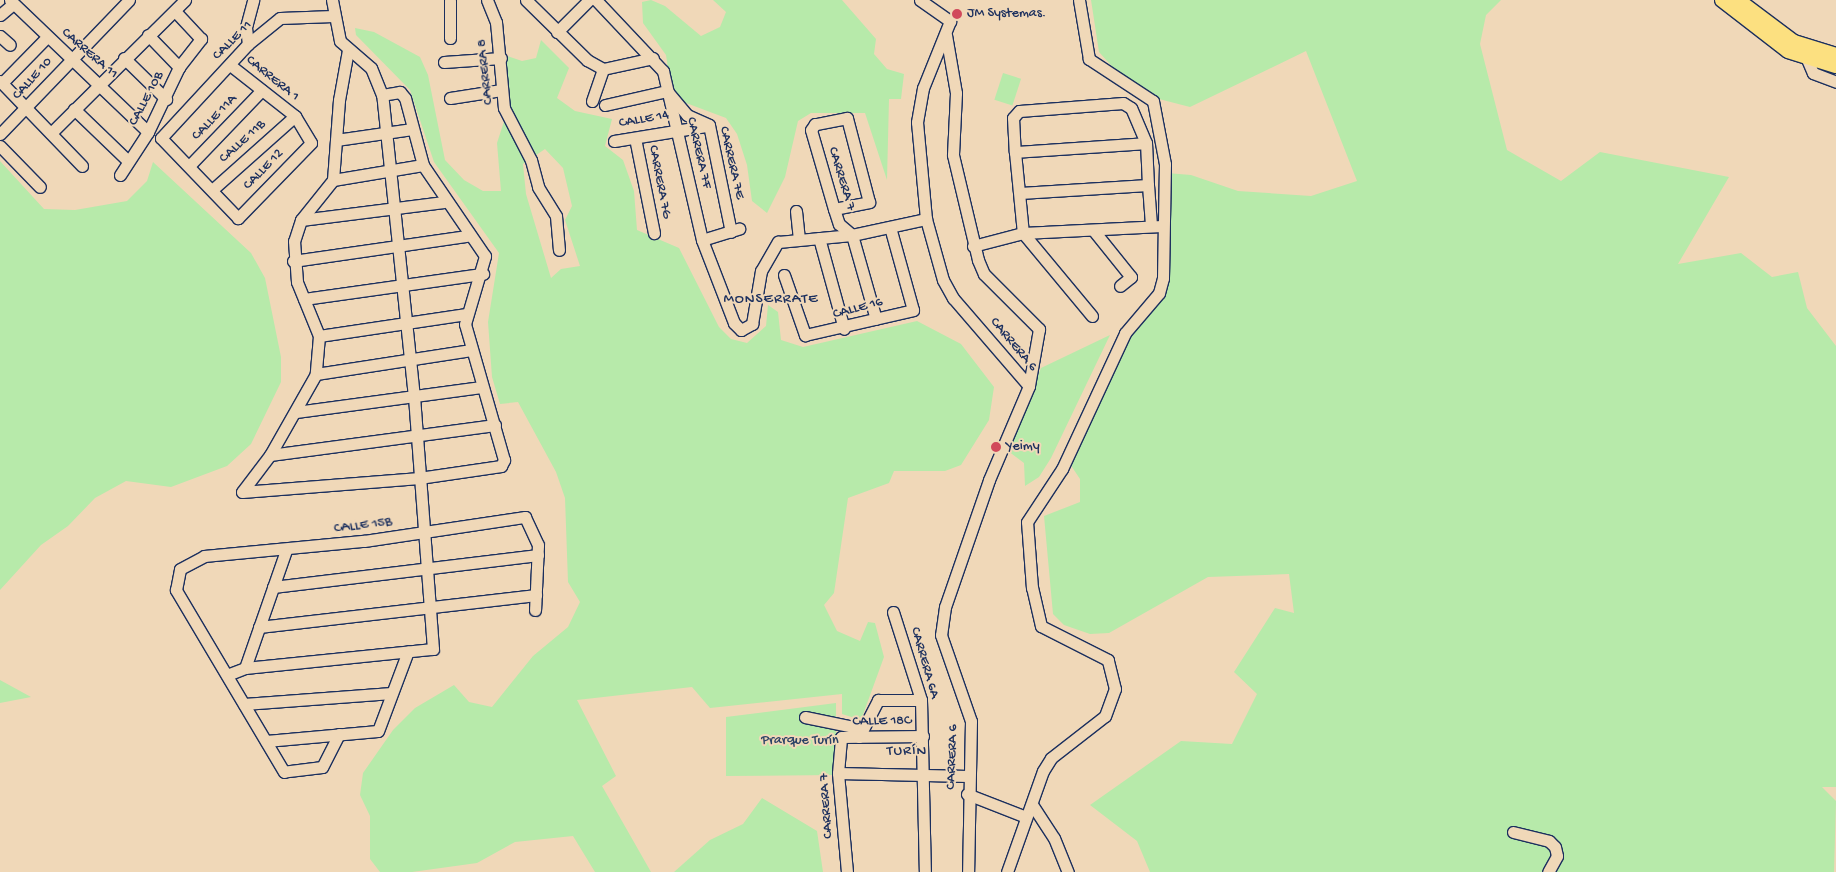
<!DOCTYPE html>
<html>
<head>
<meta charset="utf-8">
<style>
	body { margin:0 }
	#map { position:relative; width:1836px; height:872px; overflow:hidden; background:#f0d8b8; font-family:"Gochi Hand",sans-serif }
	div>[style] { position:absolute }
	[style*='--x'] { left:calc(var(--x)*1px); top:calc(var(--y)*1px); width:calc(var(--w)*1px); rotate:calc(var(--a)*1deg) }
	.green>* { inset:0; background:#b7eaaa; transform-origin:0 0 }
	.roads { filter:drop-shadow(1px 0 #1b2f5e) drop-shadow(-1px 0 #1b2f5e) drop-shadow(0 1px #1b2f5e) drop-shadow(0 -1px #1b2f5e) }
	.minor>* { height:11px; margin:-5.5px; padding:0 5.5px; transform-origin:5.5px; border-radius:5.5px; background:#f0d8b8 }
	.major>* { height:14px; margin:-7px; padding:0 7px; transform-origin:7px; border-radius:7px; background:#fce080 }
	.dots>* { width:14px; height:14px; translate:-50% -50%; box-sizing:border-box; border:2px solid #f0d8b8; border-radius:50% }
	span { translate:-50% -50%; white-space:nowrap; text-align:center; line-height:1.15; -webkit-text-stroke:4px #f0d8b8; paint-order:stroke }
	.poi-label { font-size:14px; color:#1b2f5e }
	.left { translate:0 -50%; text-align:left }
	.street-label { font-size:14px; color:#1b2f5e }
	.park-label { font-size:14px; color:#2b4266 }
	.neighbourhood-label { font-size:15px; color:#1b2f5e; letter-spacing:1px }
</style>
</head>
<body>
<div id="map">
	<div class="green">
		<i style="clip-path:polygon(651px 0,665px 6px,701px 36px,720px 27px,726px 12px,713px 0,842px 0,876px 39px,874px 54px,887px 69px,904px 74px,901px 99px,889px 99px,887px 180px,865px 113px,811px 113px,798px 121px,785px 177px,767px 213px,752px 201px,747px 165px,737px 134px,726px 118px,686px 103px,671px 88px,666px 55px,643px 23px,642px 2px)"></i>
		<i style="clip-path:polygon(1091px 0,1501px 0,1486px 15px,1480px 44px,1507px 150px,1561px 181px,1600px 152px,1729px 177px,1678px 264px,1741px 253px,1772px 277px,1798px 272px,1807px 308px,1836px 346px,1836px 787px,1822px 787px,1836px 801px,1834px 872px,1553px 872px,1561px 856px,1547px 844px,1554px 856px,1544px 872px,1150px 872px,1137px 841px,1090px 805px,1181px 741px,1232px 744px,1257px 694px,1234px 672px,1275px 608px,1294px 613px,1289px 574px,1208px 577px,1109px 633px,1090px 634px,1064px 625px,1053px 614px,1044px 516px,1080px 502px,1080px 479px,1070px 464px,1131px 334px,1168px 289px,1167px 173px,1191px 175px,1238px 191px,1311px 196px,1357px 181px,1306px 51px,1190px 107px,1159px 99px,1118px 73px,1099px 52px)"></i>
		<i style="clip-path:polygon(evenodd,355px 28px,374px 32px,420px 57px,428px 75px,445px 160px,464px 180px,483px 191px,501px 191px,497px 143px,507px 112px,507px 56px,522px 61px,536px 58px,541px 40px,569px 68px,557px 98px,575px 111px,612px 119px,605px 146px,623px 160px,634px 191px,637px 230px,679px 248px,719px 327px,731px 339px,747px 343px,766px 326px,768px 305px,778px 312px,781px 340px,803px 347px,917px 321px,961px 344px,994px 387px,989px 420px,961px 465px,945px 471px,894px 471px,889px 483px,848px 498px,834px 593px,824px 605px,837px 631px,860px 641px,868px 622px,875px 623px,884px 657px,861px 720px,842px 714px,842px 694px,710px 708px,692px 687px,577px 700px,616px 776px,602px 786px,651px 872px,595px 872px,573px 836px,515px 842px,477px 863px,412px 872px,380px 872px,370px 859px,370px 816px,360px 795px,363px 773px,393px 730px,415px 708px,454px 685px,469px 702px,492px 707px,533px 656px,568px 627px,580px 602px,568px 582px,565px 498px,556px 472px,518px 402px,500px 404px,492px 377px,488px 322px,499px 253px,434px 162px,410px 90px,356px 35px,355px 28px,545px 149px,563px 168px,572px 206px,565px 220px,580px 266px,561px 269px,551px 278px,526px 194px,523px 164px,545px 149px)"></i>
		<i style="left:1003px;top:73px;width:19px;height:28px;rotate:18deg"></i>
		<i style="clip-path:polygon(0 161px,44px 209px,75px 210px,127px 201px,147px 181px,153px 162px,251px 253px,265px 278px,281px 357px,281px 382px,251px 444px,227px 466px,171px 487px,126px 481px,95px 498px,68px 526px,41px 545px,0 590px)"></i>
		<i style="clip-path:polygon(1110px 335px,1051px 458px,1039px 477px,1025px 486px,1024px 463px,1008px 451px,1041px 368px)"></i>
		<i style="clip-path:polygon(0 680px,31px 697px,0 703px)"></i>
		<i style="clip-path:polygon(836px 703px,836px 775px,726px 776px,726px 717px)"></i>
		<i style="clip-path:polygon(762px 798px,817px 831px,823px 872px,674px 872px,710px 840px,743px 824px)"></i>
	</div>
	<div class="roads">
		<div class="minor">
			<i style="--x:10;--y:0;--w:191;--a:43.7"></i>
			<i style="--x:487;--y:0;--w:24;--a:68"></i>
			<i style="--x:496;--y:22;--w:86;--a:84.7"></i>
			<i style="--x:504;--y:108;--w:59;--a:62.6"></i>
			<i style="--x:531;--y:160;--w:28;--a:75"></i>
			<i style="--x:538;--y:187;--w:34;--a:58"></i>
			<i style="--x:556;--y:216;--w:34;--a:85"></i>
			<i style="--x:526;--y:0;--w:86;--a:44.5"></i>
			<i style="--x:587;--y:60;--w:18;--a:29"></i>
			<i style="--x:596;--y:0;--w:98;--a:46.7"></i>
			<i style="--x:663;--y:71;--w:173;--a:77"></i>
			<i style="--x:702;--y:240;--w:89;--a:68.9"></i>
			<i style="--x:734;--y:323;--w:10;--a:45"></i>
			<i style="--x:741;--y:330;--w:13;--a:-29"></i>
			<i style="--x:752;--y:324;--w:54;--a:-80.4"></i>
			<i style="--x:761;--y:271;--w:34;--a:-60"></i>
			<i style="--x:778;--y:242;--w:74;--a:-5.4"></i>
			<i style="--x:852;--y:235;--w:76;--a:-12.2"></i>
			<i style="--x:920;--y:0;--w:37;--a:35"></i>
			<i style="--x:950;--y:21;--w:72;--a:111.9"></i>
			<i style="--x:923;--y:88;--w:35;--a:100"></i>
			<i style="--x:917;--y:122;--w:97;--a:84.7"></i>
			<i style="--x:926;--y:219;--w:63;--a:74.4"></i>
			<i style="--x:943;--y:280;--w:21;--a:61"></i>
			<i style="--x:953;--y:298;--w:116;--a:49.2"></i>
			<i style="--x:1029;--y:386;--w:102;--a:113.1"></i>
			<i style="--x:989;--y:480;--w:134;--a:109.1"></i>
			<i style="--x:945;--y:607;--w:28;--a:98"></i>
			<i style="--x:941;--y:635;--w:91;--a:70.8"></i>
			<i style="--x:971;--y:721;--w:151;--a:91.1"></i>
			<i style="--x:0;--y:15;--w:17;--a:-40"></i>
			<i style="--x:557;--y:32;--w:45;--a:-45"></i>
			<i style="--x:148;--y:35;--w:45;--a:45.9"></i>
			<i style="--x:946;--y:35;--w:59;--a:80.2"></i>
			<i style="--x:956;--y:93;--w:62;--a:92.8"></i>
			<i style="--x:953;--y:155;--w:108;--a:76.6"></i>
			<i style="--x:978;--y:260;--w:15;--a:67"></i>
			<i style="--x:984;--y:274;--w:78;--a:45"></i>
			<i style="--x:1039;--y:329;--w:58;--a:100"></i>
			<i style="--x:0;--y:36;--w:13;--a:42"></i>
			<i style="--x:450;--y:38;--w:38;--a:-90"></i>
			<i style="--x:248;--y:44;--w:17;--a:-97"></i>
			<i style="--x:246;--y:27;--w:28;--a:-75"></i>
			<i style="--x:348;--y:50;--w:51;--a:100.2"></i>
			<i style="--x:339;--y:100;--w:80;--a:94.3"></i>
			<i style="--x:333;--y:180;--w:51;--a:128.7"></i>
			<i style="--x:301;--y:220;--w:22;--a:108"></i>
			<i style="--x:294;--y:241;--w:41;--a:85.8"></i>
			<i style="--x:297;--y:282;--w:58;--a:67.8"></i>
			<i style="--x:319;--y:336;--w:38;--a:95"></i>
			<i style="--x:316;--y:374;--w:93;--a:119.6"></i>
			<i style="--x:270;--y:455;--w:46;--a:127.1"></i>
			<i style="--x:242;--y:492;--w:178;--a:-4.5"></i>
			<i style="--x:419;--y:478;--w:83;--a:-8.3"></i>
			<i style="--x:501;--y:466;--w:7;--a:-63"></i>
			<i style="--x:504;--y:460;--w:141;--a:-106"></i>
			<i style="--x:465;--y:324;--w:71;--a:-73.6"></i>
			<i style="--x:485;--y:256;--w:110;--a:-124.3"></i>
			<i style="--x:423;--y:165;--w:69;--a:-105"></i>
			<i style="--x:405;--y:98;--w:8;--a:-130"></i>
			<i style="--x:400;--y:92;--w:18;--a:171"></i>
			<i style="--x:124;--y:58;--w:59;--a:44.3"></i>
			<i style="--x:1807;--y:59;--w:15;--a:67"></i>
			<i style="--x:1813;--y:73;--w:25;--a:21"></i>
			<i style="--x:444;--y:62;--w:57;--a:-4"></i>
			<i style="--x:230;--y:65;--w:83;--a:38.1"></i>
			<i style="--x:295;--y:116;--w:31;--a:59"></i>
			<i style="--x:311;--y:143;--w:105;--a:134.2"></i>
			<i style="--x:238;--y:218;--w:111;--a:-133.9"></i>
			<i style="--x:161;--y:138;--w:128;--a:-47.2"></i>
			<i style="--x:248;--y:44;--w:41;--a:-39.1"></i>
			<i style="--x:280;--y:18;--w:53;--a:-2.2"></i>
			<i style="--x:0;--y:81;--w:118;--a:46"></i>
			<i style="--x:2;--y:83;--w:64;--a:-45.6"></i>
			<i style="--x:450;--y:98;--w:52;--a:-8.9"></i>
			<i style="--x:592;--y:101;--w:34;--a:-71"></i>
			<i style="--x:603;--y:69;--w:51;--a:-12.4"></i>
			<i style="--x:605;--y:105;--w:64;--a:-12.7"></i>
			<i style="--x:667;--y:91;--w:31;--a:50"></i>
			<i style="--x:687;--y:115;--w:24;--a:24"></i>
			<i style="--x:709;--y:125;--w:109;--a:78.4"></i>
			<i style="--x:74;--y:109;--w:75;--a:43.9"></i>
			<i style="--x:51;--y:133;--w:189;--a:-44.8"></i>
			<i style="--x:0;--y:134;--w:186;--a:-46.1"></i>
			<i style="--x:635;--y:138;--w:97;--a:78.7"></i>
			<i style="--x:336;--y:140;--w:77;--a:-8.2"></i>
			<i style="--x:614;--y:141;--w:93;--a:-9.3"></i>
			<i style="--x:0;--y:146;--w:57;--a:45.7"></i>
			<i style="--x:1015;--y:152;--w:131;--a:-3.9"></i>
			<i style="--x:189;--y:166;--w:105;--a:-46.2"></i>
			<i style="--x:120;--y:175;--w:51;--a:-56.9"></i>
			<i style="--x:148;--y:132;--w:72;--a:-64.5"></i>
			<i style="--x:179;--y:67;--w:36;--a:-52"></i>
			<i style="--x:201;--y:39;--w:38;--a:-133"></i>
			<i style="--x:333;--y:180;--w:91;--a:-9.5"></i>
			<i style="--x:1148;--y:185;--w:40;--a:85.7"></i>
			<i style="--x:212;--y:190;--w:111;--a:-41.7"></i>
			<i style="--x:1020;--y:193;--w:128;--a:-3.6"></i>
			<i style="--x:1148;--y:185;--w:42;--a:-92.7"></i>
			<i style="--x:1146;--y:143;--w:38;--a:-113"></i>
			<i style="--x:1131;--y:108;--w:9;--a:-148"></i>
			<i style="--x:1123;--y:103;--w:104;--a:175.6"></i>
			<i style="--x:1019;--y:111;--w:9;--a:131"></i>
			<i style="--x:1013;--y:118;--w:34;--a:87"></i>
			<i style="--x:1015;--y:152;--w:81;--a:84.4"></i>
			<i style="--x:1023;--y:233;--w:108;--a:50.3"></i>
			<i style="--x:834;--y:209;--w:36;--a:-11"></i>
			<i style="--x:869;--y:202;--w:87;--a:-104.7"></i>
			<i style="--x:847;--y:118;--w:33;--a:169"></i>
			<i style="--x:815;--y:124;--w:7;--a:124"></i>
			<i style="--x:811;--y:130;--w:82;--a:73.8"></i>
			<i style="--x:834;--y:209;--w:16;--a:72"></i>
			<i style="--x:839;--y:224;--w:17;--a:40"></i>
			<i style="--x:852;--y:235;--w:87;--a:74.1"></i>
			<i style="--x:796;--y:211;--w:28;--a:84"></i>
			<i style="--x:301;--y:220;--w:144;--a:-7.2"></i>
			<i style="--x:1094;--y:231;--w:59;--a:51.2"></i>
			<i style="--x:1131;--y:277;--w:14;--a:141"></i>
			<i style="--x:819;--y:238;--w:94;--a:74.6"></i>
			<i style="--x:702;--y:240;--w:39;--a:-17"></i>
			<i style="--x:973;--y:246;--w:52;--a:-14.6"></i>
			<i style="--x:1023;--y:233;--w:139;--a:-2.9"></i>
			<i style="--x:293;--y:261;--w:176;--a:-8.2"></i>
			<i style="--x:784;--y:275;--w:64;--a:70.7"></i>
			<i style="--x:805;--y:335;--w:111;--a:-13"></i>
			<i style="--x:913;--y:310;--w:86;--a:-105.5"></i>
			<i style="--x:304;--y:299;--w:181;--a:-8"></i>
			<i style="--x:319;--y:336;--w:149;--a:-8.5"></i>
			<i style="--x:316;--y:374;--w:157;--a:-8.8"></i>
			<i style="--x:296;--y:412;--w:187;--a:-7.7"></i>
			<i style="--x:270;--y:455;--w:227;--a:-7.6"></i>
			<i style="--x:273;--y:587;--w:267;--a:-6.9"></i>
			<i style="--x:893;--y:612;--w:92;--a:72.3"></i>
			<i style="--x:921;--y:700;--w:172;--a:88.7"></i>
			<i style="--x:259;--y:627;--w:279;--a:-6.6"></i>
			<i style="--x:245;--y:668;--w:125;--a:-70.8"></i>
			<i style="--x:227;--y:675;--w:19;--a:-21"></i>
			<i style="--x:245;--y:668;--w:189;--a:-5.8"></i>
			<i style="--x:433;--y:649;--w:253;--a:-94.3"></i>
			<i style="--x:414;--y:397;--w:304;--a:-96"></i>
			<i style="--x:382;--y:95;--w:29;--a:-112"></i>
			<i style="--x:371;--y:68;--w:41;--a:-138.9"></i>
			<i style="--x:340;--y:41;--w:42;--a:-101"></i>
			<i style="--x:244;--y:704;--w:148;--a:-4.3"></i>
			<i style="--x:805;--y:717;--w:59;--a:11.7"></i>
			<i style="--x:339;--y:734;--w:37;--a:117"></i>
			<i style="--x:322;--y:767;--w:38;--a:173"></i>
			<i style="--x:284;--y:772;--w:212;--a:-120.7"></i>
			<i style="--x:176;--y:590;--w:21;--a:-79"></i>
			<i style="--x:180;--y:569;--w:27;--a:-28"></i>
			<i style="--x:204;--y:556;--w:161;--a:-5.4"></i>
			<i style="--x:364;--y:541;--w:163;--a:-8.5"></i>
			<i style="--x:525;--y:517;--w:31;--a:65"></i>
			<i style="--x:538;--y:545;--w:65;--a:92.6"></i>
			<i style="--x:859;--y:737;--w:42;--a:-62.8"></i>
			<i style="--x:878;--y:700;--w:43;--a:0"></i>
			<i style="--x:266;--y:741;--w:112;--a:-5.1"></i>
			<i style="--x:378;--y:731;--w:85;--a:-69.4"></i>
			<i style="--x:838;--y:773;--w:130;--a:1.3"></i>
			<i style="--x:967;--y:794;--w:63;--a:21.3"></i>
			<i style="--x:1033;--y:806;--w:38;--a:57"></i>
			<i style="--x:1054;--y:838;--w:37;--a:68"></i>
			<i style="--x:1513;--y:832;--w:37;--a:14"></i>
			<i style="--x:1549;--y:841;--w:8;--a:45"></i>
			<i style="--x:1555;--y:847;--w:9;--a:77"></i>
			<i style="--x:1557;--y:856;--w:18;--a:119"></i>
			<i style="--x:847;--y:872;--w:99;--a:-95.2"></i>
			<i style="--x:838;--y:773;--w:36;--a:-85"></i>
			<i style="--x:841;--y:737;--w:82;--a:-0.7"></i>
			<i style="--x:1007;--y:872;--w:107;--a:-70.4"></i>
			<i style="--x:1043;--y:771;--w:15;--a:-58"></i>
			<i style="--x:1051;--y:758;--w:68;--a:-37.9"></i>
			<i style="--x:1105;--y:716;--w:29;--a:-70"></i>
			<i style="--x:1115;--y:689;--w:30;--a:-104"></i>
			<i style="--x:1108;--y:660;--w:75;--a:-153.1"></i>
			<i style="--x:1041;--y:626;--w:39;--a:-103"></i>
			<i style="--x:1032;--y:588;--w:66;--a:-94.3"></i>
			<i style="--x:1027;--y:522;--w:64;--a:-56.6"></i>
			<i style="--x:1062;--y:469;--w:150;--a:-65.1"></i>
			<i style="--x:1125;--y:333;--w:52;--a:-49.6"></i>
			<i style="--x:1159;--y:293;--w:16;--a:-75"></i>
			<i style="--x:1163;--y:278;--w:114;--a:-89"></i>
			<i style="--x:1165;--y:164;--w:64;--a:-100.8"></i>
			<i style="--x:1153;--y:101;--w:77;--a:-146.7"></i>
			<i style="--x:1089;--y:59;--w:60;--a:-99.6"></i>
		</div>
		<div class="major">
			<i style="--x:1722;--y:0;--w:83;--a:37.7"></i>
			<i style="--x:1788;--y:51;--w:50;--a:17.4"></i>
			<i style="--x:1738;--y:0;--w:70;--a:36.9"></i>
			<i style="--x:1794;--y:42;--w:44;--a:17.2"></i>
		</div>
	</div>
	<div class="dots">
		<i style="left:957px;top:14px;background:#d1495b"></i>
		<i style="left:996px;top:447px;background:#d1495b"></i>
	</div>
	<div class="poi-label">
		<span class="left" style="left:967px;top:14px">JM Systemas.</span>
		<span class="left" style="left:1006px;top:447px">Yeimy</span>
	</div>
	<div class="street-label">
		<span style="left:233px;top:41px;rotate:-45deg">CALLE 11</span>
		<span style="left:89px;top:54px;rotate:41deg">CARRERA 11</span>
		<span style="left:486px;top:72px;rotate:-96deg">CARRERA 8</span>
		<span style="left:33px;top:79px;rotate:-48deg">CALLE 10</span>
		<span style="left:272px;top:79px;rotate:39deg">CARRERA 1</span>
		<span style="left:147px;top:99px;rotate:-62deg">CALLE 10B</span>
		<span style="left:215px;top:118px;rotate:-46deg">CALLE 11A</span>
		<span style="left:644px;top:120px;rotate:-10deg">CALLE 14</span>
		<span style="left:243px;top:142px;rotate:-42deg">CALLE 11B</span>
		<span style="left:698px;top:153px;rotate:77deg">CARRERA 7F</span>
		<span style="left:731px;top:163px;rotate:77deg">CARRERA 7E</span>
		<span style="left:264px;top:170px;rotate:-46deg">CALLE 12</span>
		<span style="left:841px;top:179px;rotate:73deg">CARRERA 7</span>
		<span style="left:659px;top:182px;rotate:79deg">CARRERA 7G</span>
		<span style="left:858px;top:309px;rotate:-15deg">CALLE 16</span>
		<span style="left:1013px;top:345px;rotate:50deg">CARRERA 6</span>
		<span style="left:363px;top:526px;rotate:-7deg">CALLE 15B</span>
		<span style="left:924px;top:663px;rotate:74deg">CARRERA 6A</span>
		<span style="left:882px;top:722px;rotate:-1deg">CALLE 18C</span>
		<span style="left:953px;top:757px;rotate:-88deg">CARRERA 6</span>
		<span style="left:827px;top:806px;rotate:-94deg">CARRERA 7</span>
	</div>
	<div class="park-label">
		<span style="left:800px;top:741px">Prarque Turín</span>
	</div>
	<div class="neighbourhood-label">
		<span style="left:771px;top:300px">MONSERRATE</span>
		<span style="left:907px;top:752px">TURÍN</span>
	</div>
</div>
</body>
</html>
